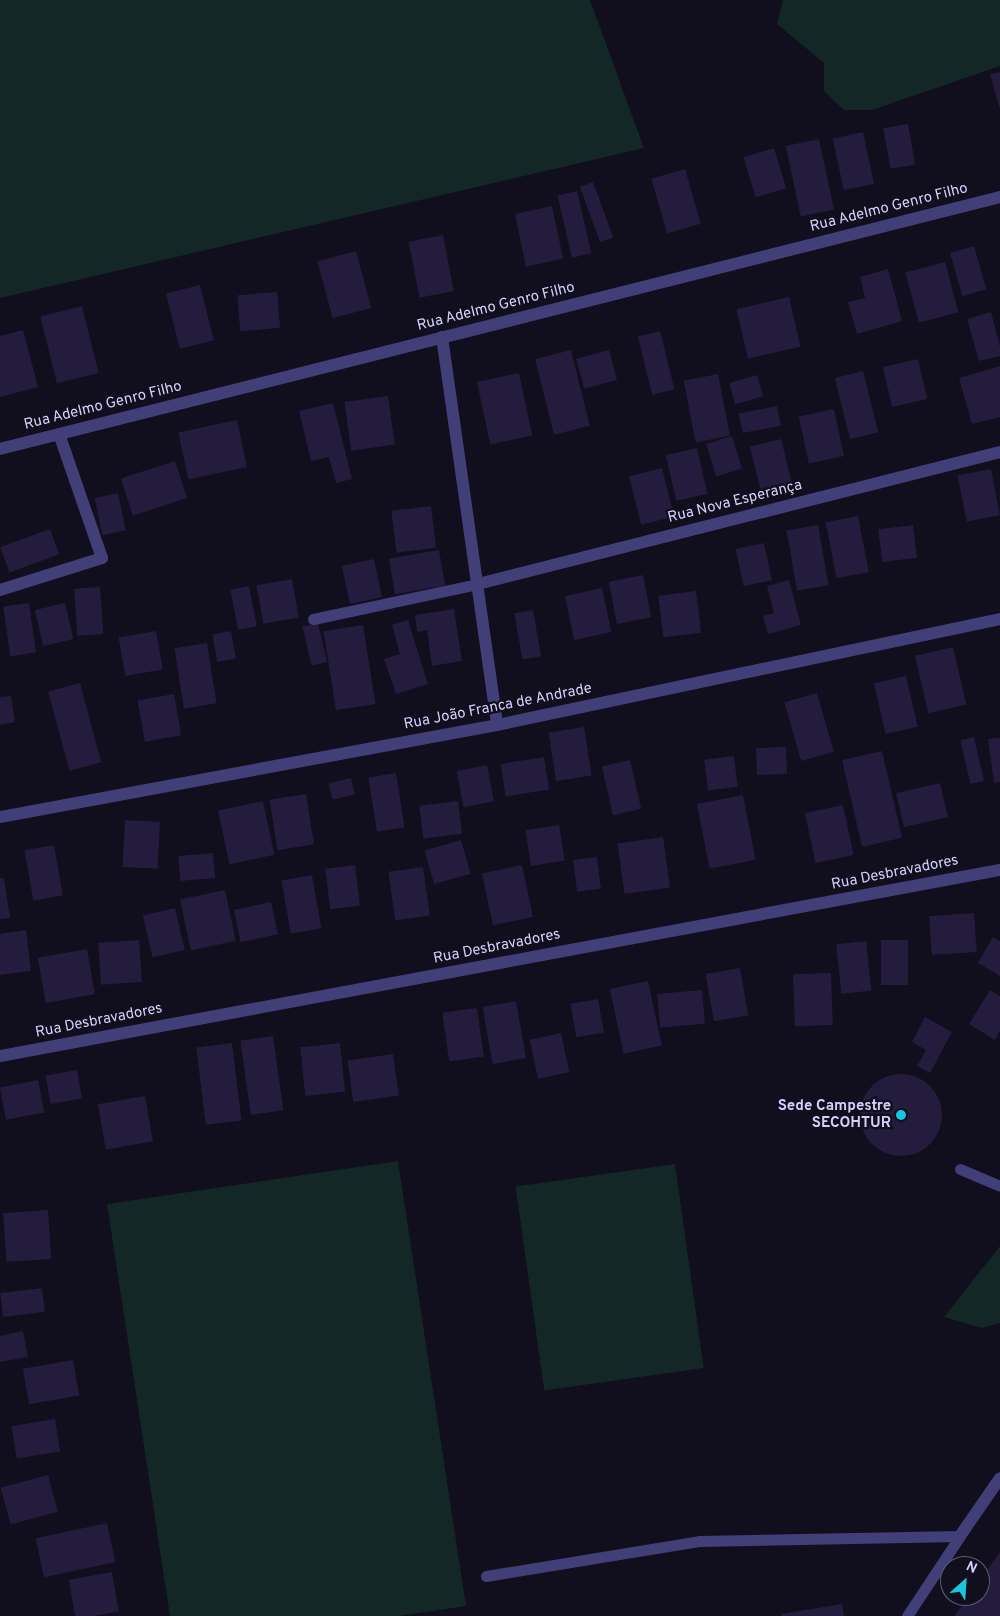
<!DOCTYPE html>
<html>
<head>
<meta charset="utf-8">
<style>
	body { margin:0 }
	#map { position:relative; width:1000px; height:1616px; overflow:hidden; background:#110e1d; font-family:Overpass,sans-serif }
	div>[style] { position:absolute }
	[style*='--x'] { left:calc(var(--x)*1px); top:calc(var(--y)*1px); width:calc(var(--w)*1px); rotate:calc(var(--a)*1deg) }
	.green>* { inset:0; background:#122726; transform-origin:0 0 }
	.building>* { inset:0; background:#231c3c; transform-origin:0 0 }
	.round { border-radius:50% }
	.lane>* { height:11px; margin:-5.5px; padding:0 5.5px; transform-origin:5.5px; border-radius:5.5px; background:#413e78 }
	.street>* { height:12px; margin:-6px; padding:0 6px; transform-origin:6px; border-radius:6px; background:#413e78 }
	.dots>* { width:14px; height:14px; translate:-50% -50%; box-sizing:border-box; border:2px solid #110e1d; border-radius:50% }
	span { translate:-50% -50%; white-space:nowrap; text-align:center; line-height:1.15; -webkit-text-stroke:4.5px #110e1d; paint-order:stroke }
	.street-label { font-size:15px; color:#d5d0fa }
	.poi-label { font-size:15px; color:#d5d0fa; font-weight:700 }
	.right { translate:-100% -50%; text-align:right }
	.north { position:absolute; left:940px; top:1556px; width:50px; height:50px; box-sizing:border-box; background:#110e1d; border:1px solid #5f5c75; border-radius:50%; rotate:26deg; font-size:14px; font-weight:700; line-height:20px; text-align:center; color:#d5d0fa }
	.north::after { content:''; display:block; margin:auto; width:18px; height:22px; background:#18c7de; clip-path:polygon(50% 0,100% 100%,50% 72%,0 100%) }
</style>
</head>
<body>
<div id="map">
	<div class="green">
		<i style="clip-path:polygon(0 0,590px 0,644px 148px,0 298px)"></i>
		<i style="clip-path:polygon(783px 0,1000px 0,1000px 66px,872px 110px,844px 110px,824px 91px,824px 63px,777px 24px)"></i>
		<i style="clip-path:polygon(398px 1161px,466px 1606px,399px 1616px,170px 1616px,107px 1204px)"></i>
		<i style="left:675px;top:1164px;width:206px;height:161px;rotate:82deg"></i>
		<i style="clip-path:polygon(1000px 1246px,1000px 1323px,982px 1328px,944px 1317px)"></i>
	</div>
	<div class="building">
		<i style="clip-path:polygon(1000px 72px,1000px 107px,999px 107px,990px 74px)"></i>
		<i style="left:908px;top:124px;width:41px;height:25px;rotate:80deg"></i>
		<i style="left:863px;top:132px;width:53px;height:31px;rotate:78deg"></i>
		<i style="left:819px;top:139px;width:72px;height:34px;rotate:78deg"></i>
		<i style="left:774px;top:148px;width:42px;height:32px;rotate:73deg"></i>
		<i style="left:685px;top:169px;width:57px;height:35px;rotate:74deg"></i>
		<i style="left:593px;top:182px;width:59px;height:14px;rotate:70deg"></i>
		<i style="left:577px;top:191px;width:64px;height:20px;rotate:77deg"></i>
		<i style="left:552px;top:206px;width:54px;height:38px;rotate:78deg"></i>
		<i style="left:443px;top:235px;width:57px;height:35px;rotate:79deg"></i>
		<i style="left:974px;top:246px;width:45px;height:25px;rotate:74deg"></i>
		<i style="left:356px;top:251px;width:59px;height:40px;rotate:75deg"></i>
		<i style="left:945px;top:262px;width:52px;height:41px;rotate:75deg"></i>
		<i style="clip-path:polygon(888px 269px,902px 321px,857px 334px,848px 302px,865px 298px,860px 277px)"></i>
		<i style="left:200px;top:285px;width:57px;height:35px;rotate:76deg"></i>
		<i style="left:277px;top:292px;width:36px;height:40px;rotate:85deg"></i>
		<i style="left:789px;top:297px;width:51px;height:54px;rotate:77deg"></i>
		<i style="left:82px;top:306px;width:69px;height:43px;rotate:76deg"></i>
		<i style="clip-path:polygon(991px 312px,1000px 347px,1000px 356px,979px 361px,967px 319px)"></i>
		<i style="clip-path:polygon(23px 330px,38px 387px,0 397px,0 336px)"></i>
		<i style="left:660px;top:331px;width:60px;height:23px;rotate:76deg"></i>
		<i style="left:571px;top:350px;width:78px;height:37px;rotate:76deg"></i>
		<i style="left:609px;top:350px;width:31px;height:34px;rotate:75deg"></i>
		<i style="left:918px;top:359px;width:41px;height:36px;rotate:77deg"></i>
		<i style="clip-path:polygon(1000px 366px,1000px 417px,972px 424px,959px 378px)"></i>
		<i style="left:863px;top:371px;width:63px;height:29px;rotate:76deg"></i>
		<i style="left:519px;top:373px;width:64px;height:43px;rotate:78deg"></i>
		<i style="left:718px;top:374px;width:63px;height:35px;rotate:79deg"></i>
		<i style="left:757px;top:375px;width:22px;height:29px;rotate:74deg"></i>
		<i style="left:388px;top:396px;width:49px;height:44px;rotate:82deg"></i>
		<i style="clip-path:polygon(333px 403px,352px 479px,336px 483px,329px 457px,311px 461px,299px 411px)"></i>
		<i style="left:777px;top:406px;width:20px;height:39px;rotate:79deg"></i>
		<i style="left:834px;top:409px;width:48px;height:36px;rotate:78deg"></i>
		<i style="left:237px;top:420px;width:48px;height:60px;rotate:78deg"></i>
		<i style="left:732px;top:436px;width:34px;height:27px;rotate:73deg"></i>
		<i style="left:781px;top:439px;width:46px;height:32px;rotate:76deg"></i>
		<i style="left:697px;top:448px;width:47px;height:32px;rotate:77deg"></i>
		<i style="left:175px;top:461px;width:39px;height:57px;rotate:72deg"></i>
		<i style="left:662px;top:468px;width:50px;height:34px;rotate:76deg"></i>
		<i style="left:991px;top:469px;width:47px;height:34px;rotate:79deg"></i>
		<i style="left:118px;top:493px;width:38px;height:24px;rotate:78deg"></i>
		<i style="left:431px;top:506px;width:42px;height:40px;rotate:83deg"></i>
		<i style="left:858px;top:516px;width:57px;height:33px;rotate:79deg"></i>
		<i style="left:818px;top:525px;width:61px;height:32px;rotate:80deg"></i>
		<i style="left:913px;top:525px;width:33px;height:35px;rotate:83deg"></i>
		<i style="left:50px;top:529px;width:27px;height:53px;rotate:70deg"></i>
		<i style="left:764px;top:543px;width:38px;height:29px;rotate:78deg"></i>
		<i style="left:439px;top:550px;width:36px;height:51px;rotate:80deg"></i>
		<i style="left:374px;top:559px;width:39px;height:33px;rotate:78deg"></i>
		<i style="left:643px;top:575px;width:43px;height:35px;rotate:79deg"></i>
		<i style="left:292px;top:579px;width:39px;height:36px;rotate:80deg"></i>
		<i style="clip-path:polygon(789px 580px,801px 625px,768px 634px,763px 616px,774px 613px,767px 586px)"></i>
		<i style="left:249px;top:586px;width:41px;height:19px;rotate:79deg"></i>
		<i style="left:100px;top:587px;width:47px;height:26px;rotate:86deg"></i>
		<i style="left:602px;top:588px;width:45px;height:38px;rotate:78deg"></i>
		<i style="left:696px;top:591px;width:42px;height:38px;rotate:83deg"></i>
		<i style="left:29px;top:603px;width:50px;height:26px;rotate:82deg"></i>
		<i style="left:65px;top:603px;width:37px;height:31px;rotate:77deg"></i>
		<i style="clip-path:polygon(454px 609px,462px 661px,432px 666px,427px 630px,417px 632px,415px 615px)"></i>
		<i style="left:533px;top:610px;width:47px;height:19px;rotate:80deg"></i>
		<i style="clip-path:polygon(408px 620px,428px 684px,396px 694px,384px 659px,400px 654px,392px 625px)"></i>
		<i style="left:318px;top:623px;width:40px;height:16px;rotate:77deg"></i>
		<i style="left:363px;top:625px;width:80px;height:40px;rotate:81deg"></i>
		<i style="left:156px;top:631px;width:39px;height:38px;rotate:80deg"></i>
		<i style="left:231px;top:631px;width:28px;height:19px;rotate:80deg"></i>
		<i style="left:207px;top:643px;width:61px;height:33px;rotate:81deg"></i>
		<i style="left:953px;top:647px;width:59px;height:39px;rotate:77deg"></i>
		<i style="left:906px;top:676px;width:52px;height:33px;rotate:77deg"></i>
		<i style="left:80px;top:683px;width:82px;height:33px;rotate:75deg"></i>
		<i style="left:817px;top:693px;width:61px;height:34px;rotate:74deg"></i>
		<i style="left:174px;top:694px;width:42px;height:37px;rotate:80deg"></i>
		<i style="clip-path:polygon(11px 696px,15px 722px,0 725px,0 697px)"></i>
		<i style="left:584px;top:727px;width:49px;height:36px;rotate:81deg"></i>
		<i style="left:974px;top:737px;width:45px;height:14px;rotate:77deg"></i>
		<i style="clip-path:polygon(1000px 738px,1000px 782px,994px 783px,988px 739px)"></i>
		<i style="left:786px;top:747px;width:27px;height:30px;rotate:88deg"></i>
		<i style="left:882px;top:751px;width:89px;height:41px;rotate:77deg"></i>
		<i style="left:734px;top:756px;width:31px;height:30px;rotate:83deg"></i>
		<i style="left:544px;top:757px;width:33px;height:44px;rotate:81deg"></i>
		<i style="left:630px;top:760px;width:50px;height:29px;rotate:77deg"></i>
		<i style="left:487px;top:765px;width:37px;height:31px;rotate:79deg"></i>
		<i style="left:396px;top:773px;width:55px;height:28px;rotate:81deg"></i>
		<i style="left:351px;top:778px;width:17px;height:23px;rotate:77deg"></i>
		<i style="left:940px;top:783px;width:35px;height:45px;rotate:77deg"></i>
		<i style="left:306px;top:794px;width:51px;height:37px;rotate:81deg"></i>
		<i style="left:743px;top:795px;width:66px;height:47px;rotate:79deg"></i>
		<i style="left:263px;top:801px;width:55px;height:46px;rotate:78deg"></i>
		<i style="left:458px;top:801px;width:33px;height:39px;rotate:83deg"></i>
		<i style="left:843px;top:805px;width:51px;height:39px;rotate:78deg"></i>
		<i style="left:125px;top:820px;width:35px;height:47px;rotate:3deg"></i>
		<i style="left:559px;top:825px;width:36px;height:34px;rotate:81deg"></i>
		<i style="left:663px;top:837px;width:51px;height:46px;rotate:82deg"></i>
		<i style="left:461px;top:840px;width:35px;height:38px;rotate:74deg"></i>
		<i style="left:54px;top:845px;width:51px;height:30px;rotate:80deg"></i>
		<i style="left:213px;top:853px;width:25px;height:35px;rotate:85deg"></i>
		<i style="left:597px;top:857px;width:32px;height:24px;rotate:83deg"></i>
		<i style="left:355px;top:865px;width:41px;height:30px;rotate:83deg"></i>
		<i style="left:522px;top:865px;width:53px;height:41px;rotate:78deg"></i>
		<i style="left:423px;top:867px;width:49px;height:35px;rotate:82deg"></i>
		<i style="left:312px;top:875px;width:54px;height:31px;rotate:80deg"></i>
		<i style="clip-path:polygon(0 878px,4px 878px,10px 918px,0 919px)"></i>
		<i style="left:225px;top:890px;width:52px;height:46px;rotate:78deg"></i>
		<i style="left:271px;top:902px;width:33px;height:38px;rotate:78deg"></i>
		<i style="left:175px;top:908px;width:43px;height:33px;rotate:77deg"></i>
		<i style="left:974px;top:913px;width:39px;height:45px;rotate:86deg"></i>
		<i style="clip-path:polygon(26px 930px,31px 971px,0 975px,0 934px)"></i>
		<i style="clip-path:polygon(993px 937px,1000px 941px,1000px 976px,978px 963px)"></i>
		<i style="left:139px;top:940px;width:42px;height:41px;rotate:86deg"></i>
		<i style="left:881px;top:940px;width:27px;height:45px"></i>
		<i style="left:866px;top:941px;width:50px;height:30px;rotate:84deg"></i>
		<i style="left:87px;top:949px;width:46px;height:50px;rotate:80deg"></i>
		<i style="left:740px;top:968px;width:48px;height:35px;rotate:80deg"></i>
		<i style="left:831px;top:973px;width:52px;height:38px;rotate:88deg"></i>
		<i style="left:648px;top:981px;width:66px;height:39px;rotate:78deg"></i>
		<i style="left:702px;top:990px;width:34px;height:45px;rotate:85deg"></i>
		<i style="clip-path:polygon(990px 990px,1000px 996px,1000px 1031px,995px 1040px,969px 1024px)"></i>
		<i style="left:598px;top:999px;width:34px;height:28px;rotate:80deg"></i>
		<i style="left:516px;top:1001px;width:58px;height:34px;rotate:80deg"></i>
		<i style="left:477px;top:1008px;width:49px;height:35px;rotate:82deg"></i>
		<i style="clip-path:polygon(925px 1017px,952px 1032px,930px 1073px,917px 1066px,926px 1050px,912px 1042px)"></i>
		<i style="left:561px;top:1033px;width:40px;height:32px;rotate:78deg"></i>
		<i style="left:273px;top:1036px;width:75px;height:33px;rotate:82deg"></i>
		<i style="left:232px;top:1043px;width:78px;height:36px;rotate:83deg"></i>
		<i style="left:340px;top:1043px;width:49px;height:40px;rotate:84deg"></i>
		<i style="left:393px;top:1054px;width:42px;height:46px;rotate:82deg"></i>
		<i style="left:77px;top:1070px;width:29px;height:32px;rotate:80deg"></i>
		<i class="round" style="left:860px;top:1074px;width:82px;height:82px"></i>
		<i style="left:38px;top:1080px;width:33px;height:39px;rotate:79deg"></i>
		<i style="left:145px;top:1096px;width:46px;height:48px;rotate:80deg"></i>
		<i style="left:48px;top:1210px;width:49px;height:45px;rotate:86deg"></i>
		<i style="left:42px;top:1288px;width:24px;height:42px;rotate:83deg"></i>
		<i style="clip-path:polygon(23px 1331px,28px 1357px,0 1362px,0 1336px)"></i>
		<i style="left:73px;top:1360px;width:36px;height:51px;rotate:80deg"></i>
		<i style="left:55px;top:1419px;width:33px;height:44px;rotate:81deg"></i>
		<i style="left:48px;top:1475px;width:38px;height:49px;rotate:75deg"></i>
		<i style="left:107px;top:1523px;width:40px;height:73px;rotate:78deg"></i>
		<i style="clip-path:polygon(1000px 1552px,1000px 1616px,954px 1616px,969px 1596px,980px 1596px,980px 1580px)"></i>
		<i style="left:112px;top:1572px;width:40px;height:44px;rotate:80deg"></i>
		<i style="clip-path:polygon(842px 1604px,844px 1616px,782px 1616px,781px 1614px)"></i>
	</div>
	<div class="lane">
		<i style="--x:313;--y:619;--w:169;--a:-12"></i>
		<i style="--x:960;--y:1169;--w:43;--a:23"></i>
		<i style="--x:486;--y:1576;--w:217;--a:-9.3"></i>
		<i style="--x:700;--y:1541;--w:260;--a:-1.1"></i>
		<i style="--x:907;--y:1616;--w:96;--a:-56.5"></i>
	</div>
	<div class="street">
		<i style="--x:442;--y:337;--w:392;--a:81.9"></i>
		<i style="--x:0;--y:449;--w:1031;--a:-14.14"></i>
		<i style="--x:478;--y:584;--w:538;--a:-14.19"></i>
		<i style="--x:0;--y:590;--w:107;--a:-17.4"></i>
		<i style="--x:102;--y:558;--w:131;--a:-109.1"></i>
		<i style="--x:0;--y:817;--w:505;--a:-10.49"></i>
		<i style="--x:497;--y:725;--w:514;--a:-11.9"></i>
		<i style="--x:0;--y:1056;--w:1017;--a:-10.54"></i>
		<i style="--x:960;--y:1536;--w:70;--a:-55.4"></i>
	</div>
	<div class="dots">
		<i style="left:901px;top:1115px;background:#18c7de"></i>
	</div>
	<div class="street-label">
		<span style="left:889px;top:208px;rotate:-14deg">Rua Adelmo Genro Filho</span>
		<span style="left:496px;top:307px;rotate:-14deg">Rua Adelmo Genro Filho</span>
		<span style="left:103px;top:406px;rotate:-14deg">Rua Adelmo Genro Filho</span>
		<span style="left:735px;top:502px;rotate:-14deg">Rua Nova Esperança</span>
		<span style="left:498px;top:707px;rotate:-11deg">Rua João Franca de Andrade</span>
		<span style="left:895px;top:873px;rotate:-11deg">Rua Desbravadores</span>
		<span style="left:497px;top:947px;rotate:-11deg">Rua Desbravadores</span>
		<span style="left:99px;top:1021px;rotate:-11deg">Rua Desbravadores</span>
	</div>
	<div class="poi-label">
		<span class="right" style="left:891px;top:1115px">Sede Campestre<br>SECOHTUR</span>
	</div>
	<div class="north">N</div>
</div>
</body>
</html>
